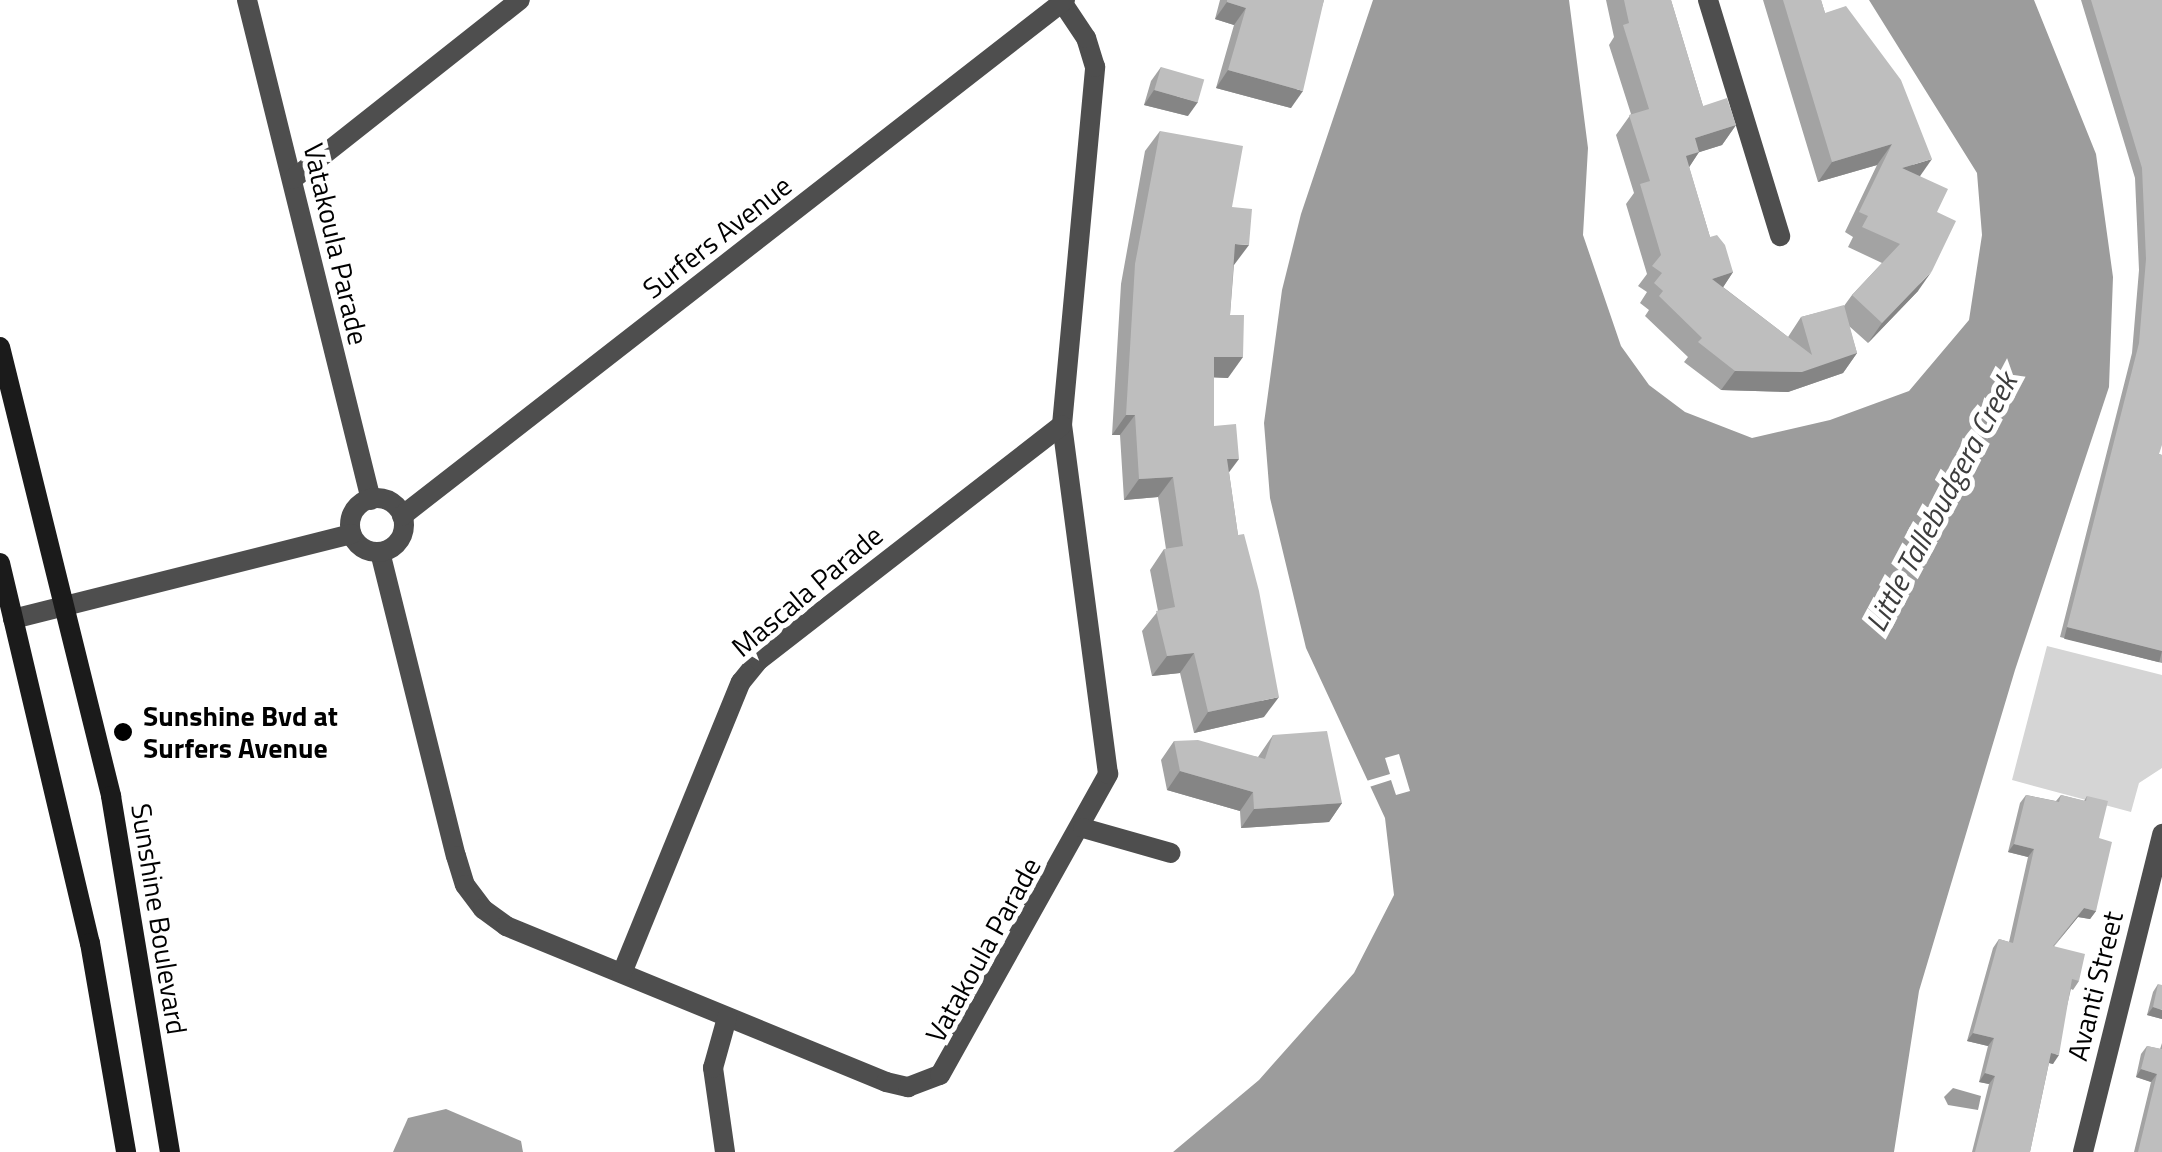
<!DOCTYPE html>
<html>
<head>
<meta charset="utf-8">
<style>
	body { margin:0 }
	#map { position:relative; width:2162px; height:1152px; overflow:hidden; background:#fff; font-family:"Titillium Web",sans-serif }
	div>[style] { position:absolute }
	[style*='--x'] { left:calc(var(--x)*1px); top:calc(var(--y)*1px); width:calc(var(--w)*1px); rotate:calc(var(--a)*1deg) }
	.green>* { inset:0; background:#d5d5d5 }
	.water>* { inset:0; background:#9c9c9c }
	.pier>* { inset:0; background:#fff }
	.minor>* { height:20px; margin:-10px; padding:0 10px; transform-origin:10px; border-radius:10px; background:#4e4e4e }
	.tertiary>* { height:20px; margin:-10px; padding:0 10px; transform-origin:10px; border-radius:10px; background:#4e4e4e }
	.tertiary>.ring { margin:-10px; padding:0; box-sizing:content-box; background:none; border:20px solid #4e4e4e; border-radius:50% }
	.secondary>* { height:20px; margin:-10px; padding:0 10px; transform-origin:10px; border-radius:10px; background:#1b1b1b }
	.wall>* { inset:0; background:#a3a3a3 }
	.shaded-wall>* { inset:0; background:#858585; transform-origin:0 0 }
	.building>* { inset:0; background:#bebebe; transform-origin:0 0 }
	.dots>* { width:28px; height:28px; translate:-50% -50%; box-sizing:border-box; border:5px solid #fff; border-radius:50% }
	span { translate:-50% -50%; white-space:nowrap; text-align:center; line-height:1.15; -webkit-text-stroke:10px #fff; paint-order:stroke }
	.street-label { font-size:28px; color:#000 }
	.poi-label { font-size:28px; color:#000; font-weight:700 }
	.left { translate:0 -50%; text-align:left }
	.water-label { font-size:30px; color:#3d3d3d; font-style:italic }
</style>
</head>
<body>
<div id="map">
	<div class="green">
		<i style="clip-path:polygon(2047px 646px,2162px 675px,2162px 768px,2139px 783px,2131px 812px,2012px 780px)"></i>
	</div>
	<div class="water">
		<i style="clip-path:polygon(1373px 0,1569px 0,1588px 148px,1583px 235px,1621px 346px,1649px 385px,1685px 412px,1752px 438px,1830px 420px,1909px 391px,1969px 320px,1982px 235px,1977px 173px,1869px 0,2034px 0,2096px 154px,2113px 277px,2109px 387px,2015px 670px,1919px 991px,1894px 1152px,1173px 1152px,1259px 1080px,1354px 973px,1394px 895px,1385px 818px,1306px 648px,1270px 498px,1264px 423px,1282px 290px,1301px 214px)"></i>
		<i style="clip-path:polygon(1953px 1088px,1981px 1096px,1978px 1110px,1948px 1105px,1944px 1097px)"></i>
		<i style="clip-path:polygon(446px 1109px,521px 1141px,523px 1152px,393px 1152px,408px 1118px)"></i>
	</div>
	<div class="pier">
		<i style="clip-path:polygon(1399px 754px,1410px 791px,1396px 795px,1391px 780px,1366px 788px,1363px 782px,1390px 774px,1385px 758px)"></i>
	</div>
	<div class="minor">
		<i style="--x:247;--y:0;--w:515;--a:76.07"></i>
		<i style="--x:1708;--y:0;--w:247;--a:73"></i>
		<i style="--x:293;--y:179;--w:289;--a:-38.3"></i>
		<i style="--x:380;--y:552;--w:313;--a:76"></i>
		<i style="--x:456;--y:856;--w:30;--a:73"></i>
		<i style="--x:465;--y:885;--w:30;--a:53"></i>
		<i style="--x:483;--y:909;--w:29;--a:36"></i>
		<i style="--x:506;--y:926;--w:411;--a:22.3"></i>
		<i style="--x:886;--y:1082;--w:23;--a:13"></i>
		<i style="--x:908;--y:1087;--w:34;--a:-21"></i>
		<i style="--x:940;--y:1075;--w:345;--a:-60.8"></i>
		<i style="--x:1108;--y:774;--w:352;--a:-97.5"></i>
		<i style="--x:1062;--y:425;--w:360;--a:-84.7"></i>
		<i style="--x:1095;--y:67;--w:30;--a:-107"></i>
		<i style="--x:1086;--y:38;--w:43;--a:-123.7"></i>
		<i style="--x:1083;--y:828;--w:91;--a:15.9"></i>
		<i style="--x:622;--y:973;--w:314;--a:-67.8"></i>
		<i style="--x:741;--y:682;--w:28;--a:-51"></i>
		<i style="--x:759;--y:660;--w:383;--a:-37.8"></i>
		<i style="--x:725;--y:1152;--w:85;--a:-98.1"></i>
		<i style="--x:713;--y:1068;--w:52;--a:-74.4"></i>
		<i style="--x:2083;--y:1152;--w:328;--a:-76"></i>
	</div>
	<div class="tertiary">
		<i class="ring" style="left:350px;top:498px;width:34px;height:34px"></i>
		<i style="--x:402;--y:516;--w:840;--a:-37.89"></i>
		<i style="--x:13;--y:619;--w:349;--a:-14.1"></i>
	</div>
	<div class="secondary">
		<i style="--x:0;--y:347;--w:463;--a:76.1"></i>
		<i style="--x:111;--y:796;--w:361;--a:80.6"></i>
		<i style="--x:0;--y:563;--w:391;--a:76.7"></i>
		<i style="--x:90;--y:943;--w:212;--a:80.2"></i>
	</div>
	<div class="wall">
		<i style="clip-path:polygon(1220px 0,1324px 0,1291px 108px,1216px 88px,1234px 25px,1215px 19px)"></i>
		<i style="clip-path:polygon(1606px 0,1671px 0,1703px 106px,1736px 125px,1722px 145px,1699px 152px,1689px 167px,1710px 237px,1733px 272px,1723px 287px,1788px 337px,1801px 317px,1844px 306px,1852px 295px,1882px 263px,1848px 247px,1853px 237px,1845px 232px,1877px 165px,1818px 182px,1763px 0,1821px 0,1825px 13px,1920px 176px,1937px 212px,1918px 291px,1868px 343px,1849px 326px,1857px 353px,1843px 373px,1788px 392px,1721px 390px,1684px 362px,1688px 357px,1645px 316px,1649px 310px,1640px 303px,1647px 292px,1638px 286px,1647px 274px,1626px 204px,1634px 193px,1616px 135px,1631px 114px,1609px 45px,1614px 37px)"></i>
		<i style="clip-path:polygon(2081px 0,2162px 0,2159px 454px,2162px 455px,2162px 663px,2060px 637px,2132px 353px,2139px 270px,2135px 178px)"></i>
		<i style="clip-path:polygon(1161px 67px,1188px 116px,1144px 105px,1151px 81px)"></i>
		<i style="clip-path:polygon(1160px 131px,1232px 207px,1234px 265px,1230px 315px,1228px 378px,1214px 377px,1214px 426px,1229px 472px,1264px 717px,1194px 733px,1180px 673px,1152px 676px,1142px 631px,1158px 611px,1150px 570px,1164px 549px,1166px 549px,1158px 497px,1124px 500px,1120px 435px,1112px 435px,1121px 284px,1145px 151px)"></i>
		<i style="clip-path:polygon(1273px 735px,1342px 803px,1329px 822px,1241px 828px,1240px 811px,1167px 790px,1161px 760px,1174px 741px,1258px 757px)"></i>
		<i style="clip-path:polygon(2026px 795px,2056px 801px,2061px 795px,2084px 801px,2087px 796px,2099px 838px,2096px 911px,2090px 919px,2078px 917px,2054px 946px,2079px 981px,2073px 990px,2071px 989px,2053px 1064px,2049px 1063px,2030px 1152px,1972px 1152px,1989px 1084px,1979px 1082px,1988px 1046px,1967px 1041px,1993px 948px,1999px 939px,2009px 942px,2028px 857px,2008px 852px,2020px 803px)"></i>
		<i style="clip-path:polygon(2158px 984px,2162px 1019px,2147px 1015px,2153px 992px)"></i>
		<i style="clip-path:polygon(2162px 1043px,2162px 1152px,2134px 1152px,2151px 1082px,2136px 1077px,2141px 1054px,2147px 1046px,2160px 1049px)"></i>
	</div>
	<div class="shaded-wall">
		<i style="clip-path:polygon(1227px 2px,1246px 8px,1234px 25px,1215px 19px)"></i>
		<i style="clip-path:polygon(1228px 70px,1303px 91px,1291px 108px,1216px 88px)"></i>
		<i style="clip-path:polygon(1154px 90px,1198px 102px,1188px 116px,1144px 105px)"></i>
		<i style="clip-path:polygon(1736px 125px,1722px 145px,1681px 158px,1695px 138px)"></i>
		<i style="clip-path:polygon(1892px 144px,1877px 165px,1818px 182px,1832px 162px)"></i>
		<i style="clip-path:polygon(1699px 152px,1686px 172px,1686px 156px)"></i>
		<i style="clip-path:polygon(1932px 159px,1918px 179px,1902px 168px)"></i>
		<i style="clip-path:polygon(1235px 244px,1249px 245px,1234px 265px,1221px 264px)"></i>
		<i style="clip-path:polygon(1932px 271px,1918px 291px,1868px 343px,1882px 323px)"></i>
		<i style="clip-path:polygon(1733px 272px,1720px 292px,1712px 279px)"></i>
		<i style="clip-path:polygon(1857px 353px,1843px 373px,1788px 392px,1721px 390px,1735px 371px)"></i>
		<i style="clip-path:polygon(1214px 357px,1243px 357px,1228px 378px,1200px 377px)"></i>
		<i style="clip-path:polygon(1126px 415px,1135px 415px,1120px 435px,1112px 435px)"></i>
		<i style="clip-path:polygon(1227px 459px,1239px 459px,1224px 479px)"></i>
		<i style="clip-path:polygon(1173px 477px,1158px 497px,1124px 500px,1139px 479px)"></i>
		<i style="left:2067px;top:627px;width:98px;height:12px;rotate:14deg"></i>
		<i style="clip-path:polygon(1194px 653px,1180px 673px,1152px 676px,1167px 656px)"></i>
		<i style="clip-path:polygon(1279px 697px,1264px 717px,1194px 733px,1208px 712px)"></i>
		<i style="clip-path:polygon(1180px 771px,1253px 792px,1240px 811px,1167px 790px)"></i>
		<i style="clip-path:polygon(1342px 803px,1329px 822px,1241px 828px,1254px 809px)"></i>
		<i style="clip-path:polygon(2014px 844px,2034px 849px,2028px 857px,2008px 852px)"></i>
		<i style="clip-path:polygon(2084px 908px,2096px 911px,2090px 919px,2078px 917px,2047px 955px)"></i>
		<i style="clip-path:polygon(2153px 1007px,2162px 1010px,2162px 1019px,2147px 1015px)"></i>
		<i style="clip-path:polygon(1973px 1033px,1994px 1038px,1988px 1046px,1967px 1041px)"></i>
		<i style="clip-path:polygon(2051px 1053px,2059px 1055px,2053px 1064px,2045px 1062px)"></i>
		<i style="clip-path:polygon(2141px 1069px,2157px 1074px,2151px 1082px,2136px 1077px)"></i>
		<i style="clip-path:polygon(1985px 1073px,1995px 1076px,1989px 1084px,1979px 1082px)"></i>
	</div>
	<div class="building">
		<i style="clip-path:polygon(1227px 0,1324px 0,1303px 91px,1228px 70px,1246px 8px,1227px 2px)"></i>
		<i style="clip-path:polygon(1624px 0,1671px 0,1703px 106px,1727px 98px,1736px 125px,1695px 138px,1699px 152px,1686px 156px,1710px 237px,1717px 235px,1725px 245px,1733px 272px,1712px 279px,1812px 355px,1801px 317px,1844px 305px,1857px 353px,1802px 372px,1735px 371px,1698px 342px,1702px 338px,1659px 296px,1663px 291px,1654px 283px,1662px 273px,1652px 266px,1661px 255px,1640px 184px,1650px 181px,1629px 115px,1649px 109px,1623px 25px,1629px 23px)"></i>
		<i style="clip-path:polygon(1783px 0,1821px 0,1825px 13px,1846px 6px,1901px 80px,1932px 159px,1902px 168px,1948px 189px,1937px 212px,1956px 221px,1932px 271px,1882px 323px,1852px 295px,1900px 244px,1862px 227px,1868px 216px,1859px 212px,1892px 144px,1832px 162px)"></i>
		<i style="clip-path:polygon(2091px 0,2162px 0,2162px 445px,2159px 454px,2162px 455px,2162px 651px,2067px 627px,2139px 343px,2146px 259px,2142px 168px)"></i>
		<i style="left:1161px;top:67px;width:45px;height:24px;rotate:16deg"></i>
		<i style="clip-path:polygon(1160px 131px,1243px 146px,1232px 207px,1252px 209px,1249px 245px,1235px 244px,1230px 315px,1244px 315px,1243px 357px,1214px 357px,1214px 426px,1236px 424px,1239px 459px,1227px 459px,1238px 535px,1244px 534px,1259px 591px,1279px 697px,1208px 712px,1194px 653px,1167px 656px,1156px 611px,1175px 607px,1164px 549px,1183px 546px,1173px 477px,1139px 479px,1135px 415px,1126px 415px,1135px 264px)"></i>
		<i style="clip-path:polygon(1327px 731px,1342px 803px,1254px 809px,1253px 792px,1180px 771px,1174px 741px,1198px 740px,1265px 759px,1273px 735px)"></i>
		<i style="clip-path:polygon(2026px 795px,2059px 802px,2061px 795px,2086px 801px,2087px 796px,2108px 801px,2099px 838px,2112px 842px,2096px 911px,2084px 908px,2053px 946px,2085px 954px,2079px 981px,2072px 979px,2059px 1055px,2051px 1053px,2030px 1152px,1975px 1152px,1995px 1076px,1985px 1073px,1994px 1038px,1973px 1033px,1999px 939px,2013px 943px,2034px 849px,2014px 844px)"></i>
		<i style="clip-path:polygon(2158px 984px,2162px 985px,2162px 1010px,2153px 1007px)"></i>
		<i style="clip-path:polygon(2147px 1046px,2162px 1049px,2162px 1152px,2138px 1152px,2157px 1074px,2141px 1069px)"></i>
	</div>
	<div class="dots">
		<i style="left:123px;top:732px;background:#000"></i>
	</div>
	<div class="street-label">
		<span style="left:717px;top:237px;rotate:-38deg">Surfers Avenue</span>
		<span style="left:336px;top:244px;rotate:77deg">Vatakoula Parade</span>
		<span style="left:807px;top:591px;rotate:-40deg">Mascala Parade</span>
		<span style="left:159px;top:919px;rotate:81deg">Sunshine Boulevard</span>
		<span style="left:983px;top:950px;rotate:-61deg">Vatakoula Parade</span>
		<span style="left:2095px;top:986px;rotate:-76deg">Avanti Street</span>
	</div>
	<div class="poi-label">
		<span class="left" style="left:143px;top:732px">Sunshine Bvd at<br>Surfers Avenue</span>
	</div>
	<div class="water-label">
		<span style="left:1941px;top:502px;rotate:-62deg">Little Tallebudgera Creek</span>
	</div>
</div>
</body>
</html>
